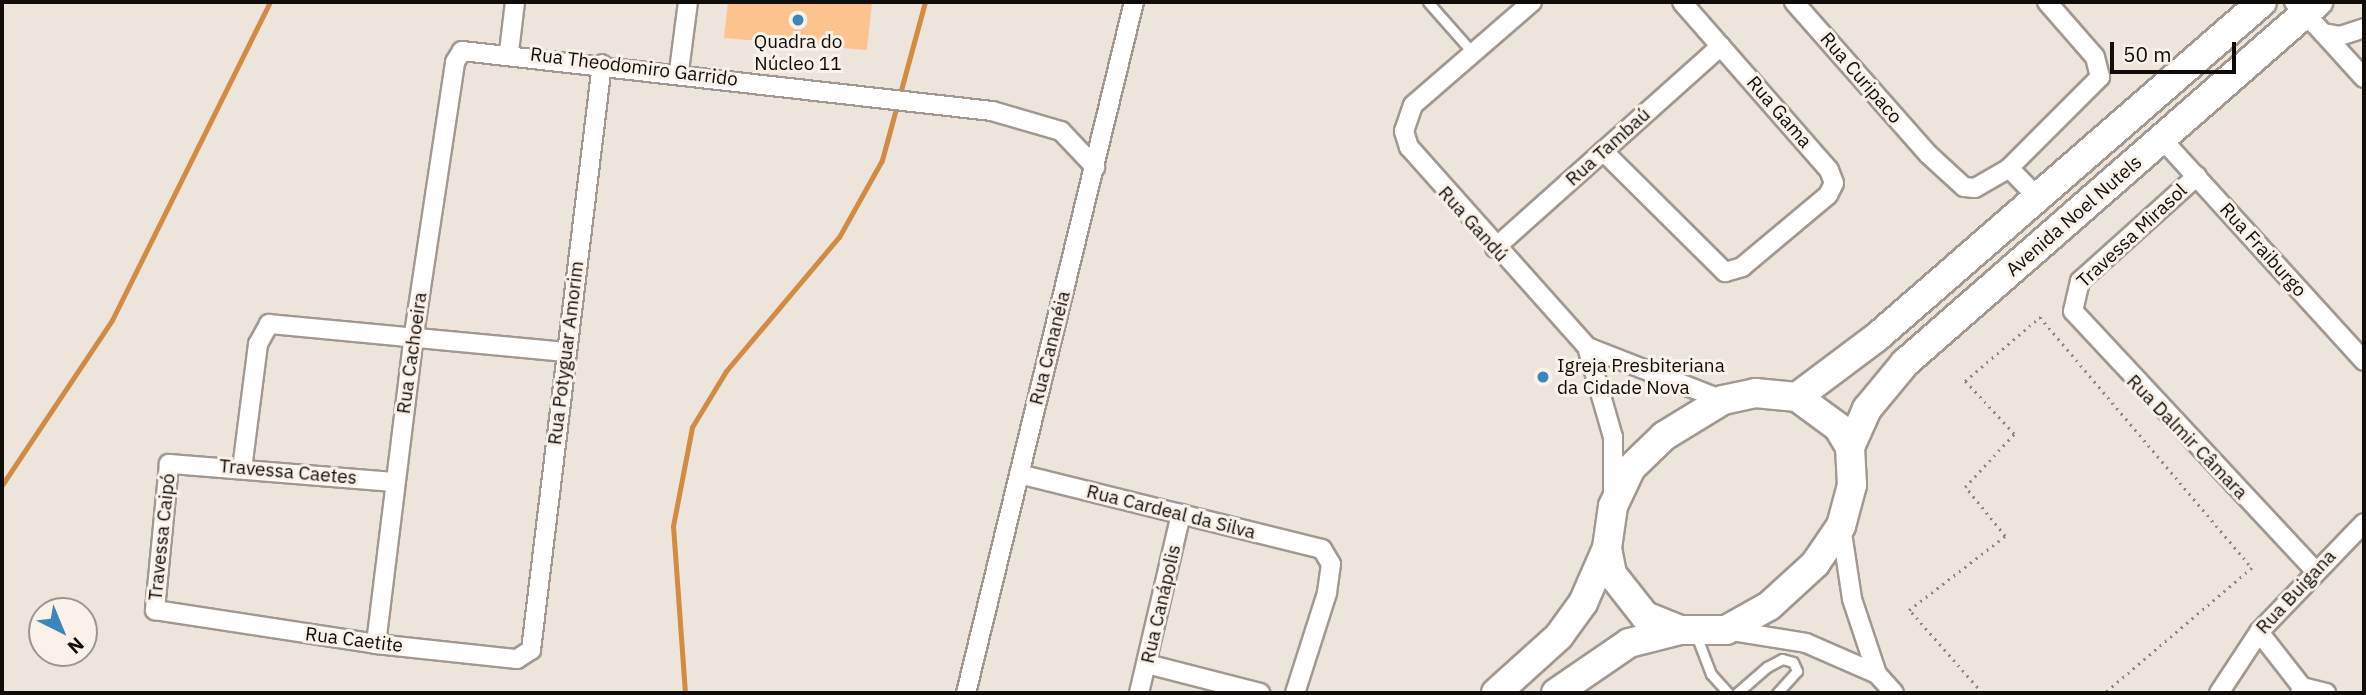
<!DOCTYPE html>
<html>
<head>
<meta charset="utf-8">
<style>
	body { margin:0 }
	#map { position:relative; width:2366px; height:695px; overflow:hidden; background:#ede4dc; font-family:"IBM Plex Sans",sans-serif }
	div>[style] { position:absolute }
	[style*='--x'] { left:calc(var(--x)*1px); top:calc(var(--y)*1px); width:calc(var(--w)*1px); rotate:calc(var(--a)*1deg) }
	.green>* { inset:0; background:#fdc38e }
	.stream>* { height:5px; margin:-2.5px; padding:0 2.5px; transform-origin:2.5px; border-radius:2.5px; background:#d28b44 }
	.path>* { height:2.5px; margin-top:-1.25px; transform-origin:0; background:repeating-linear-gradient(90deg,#8c8680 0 2px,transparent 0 7px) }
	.roads { filter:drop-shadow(2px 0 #a19891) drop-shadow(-2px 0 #a19891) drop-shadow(0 2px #a19891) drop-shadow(0 -2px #a19891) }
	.lane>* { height:9px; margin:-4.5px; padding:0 4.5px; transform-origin:4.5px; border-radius:4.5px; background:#fff }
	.street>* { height:18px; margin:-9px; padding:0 9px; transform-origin:9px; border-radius:9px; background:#fff }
	.primary>* { height:28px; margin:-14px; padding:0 14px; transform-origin:14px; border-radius:14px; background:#fff }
	.dots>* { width:19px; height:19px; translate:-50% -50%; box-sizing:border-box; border:4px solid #faf1e9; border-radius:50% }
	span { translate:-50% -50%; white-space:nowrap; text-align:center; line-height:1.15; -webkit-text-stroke:6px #faf1e9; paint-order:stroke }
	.poi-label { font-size:19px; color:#0f0c09 }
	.left { translate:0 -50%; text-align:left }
	.street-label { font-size:19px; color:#0f0c09 }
	.frame { position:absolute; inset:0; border:4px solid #0f0c09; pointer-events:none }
	.north { position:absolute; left:28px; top:597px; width:70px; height:70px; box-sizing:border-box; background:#faf1e9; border:2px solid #9c958f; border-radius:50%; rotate:137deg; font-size:19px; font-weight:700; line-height:28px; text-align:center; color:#0f0c09 }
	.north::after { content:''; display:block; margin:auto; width:24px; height:32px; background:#3b86ba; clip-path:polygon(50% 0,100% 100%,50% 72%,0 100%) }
	.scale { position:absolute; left:2110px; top:42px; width:126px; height:32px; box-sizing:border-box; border:4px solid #0f0c09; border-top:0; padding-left:9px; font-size:21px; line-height:24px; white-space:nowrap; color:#0f0c09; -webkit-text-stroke:5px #faf1e9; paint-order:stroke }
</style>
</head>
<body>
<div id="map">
	<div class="green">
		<i style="clip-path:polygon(728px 2px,872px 2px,867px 50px,724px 38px)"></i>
	</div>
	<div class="stream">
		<i style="--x:2;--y:485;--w:198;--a:-56.3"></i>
		<i style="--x:112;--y:320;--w:355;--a:-63.6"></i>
		<i style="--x:685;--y:693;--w:167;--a:-94.1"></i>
		<i style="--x:673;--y:526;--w:101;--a:-79.1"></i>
		<i style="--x:692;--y:427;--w:66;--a:-58.7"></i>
		<i style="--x:726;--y:371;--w:175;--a:-49.9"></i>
		<i style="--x:839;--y:237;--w:88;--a:-60.8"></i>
		<i style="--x:882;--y:160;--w:164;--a:-74.8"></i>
	</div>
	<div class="path">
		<i style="--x:1982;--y:693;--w:111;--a:-131.3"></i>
		<i style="--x:1909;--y:610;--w:121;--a:-37.6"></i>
		<i style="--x:2005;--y:536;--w:63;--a:-129.2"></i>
		<i style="--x:1965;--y:487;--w:72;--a:-47.2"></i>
		<i style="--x:2014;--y:434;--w:72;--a:-132.8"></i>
		<i style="--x:1965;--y:381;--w:99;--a:-40.5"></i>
		<i style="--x:2040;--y:317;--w:329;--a:49.8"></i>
		<i style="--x:2252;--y:568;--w:193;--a:139.6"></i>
	</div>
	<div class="roads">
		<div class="lane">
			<i style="--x:1428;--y:2;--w:68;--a:48.6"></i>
			<i style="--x:1696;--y:635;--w:42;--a:69"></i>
			<i style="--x:1711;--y:674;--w:25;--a:48"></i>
			<i style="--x:1737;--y:693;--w:40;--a:-41"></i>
			<i style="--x:1767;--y:667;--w:17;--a:-28"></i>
			<i style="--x:1782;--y:659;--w:11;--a:15"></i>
			<i style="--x:1793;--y:662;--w:10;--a:66"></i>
			<i style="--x:1797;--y:671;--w:30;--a:132"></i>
		</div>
		<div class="street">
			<i style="--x:1532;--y:2;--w:157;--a:139.1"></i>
			<i style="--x:1413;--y:105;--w:28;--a:109"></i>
			<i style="--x:1404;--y:131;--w:17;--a:73"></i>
			<i style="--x:1409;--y:147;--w:268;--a:48.3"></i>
			<i style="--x:1587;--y:347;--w:146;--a:21.3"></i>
			<i style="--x:1794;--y:2;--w:203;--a:48.6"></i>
			<i style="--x:1928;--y:154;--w:49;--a:42.5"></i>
			<i style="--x:1964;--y:187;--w:11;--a:5"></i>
			<i style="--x:1975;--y:188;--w:39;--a:-30"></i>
			<i style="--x:2009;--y:168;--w:129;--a:-45"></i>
			<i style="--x:2100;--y:77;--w:21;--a:-104"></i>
			<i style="--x:2095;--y:57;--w:73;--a:-131.1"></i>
			<i style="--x:2294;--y:2;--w:42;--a:46.9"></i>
			<i style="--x:2323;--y:33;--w:17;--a:10"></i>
			<i style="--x:2340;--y:36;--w:25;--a:-18"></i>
			<i style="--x:2323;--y:33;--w:61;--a:47.7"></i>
			<i style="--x:509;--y:52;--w:50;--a:-83.2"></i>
			<i style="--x:679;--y:71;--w:70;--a:-82.6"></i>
			<i style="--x:2162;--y:139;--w:300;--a:47.7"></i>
			<i style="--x:1603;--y:151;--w:172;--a:44.8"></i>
			<i style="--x:1725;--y:272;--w:18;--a:-16"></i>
			<i style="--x:1742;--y:267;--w:112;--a:-39.9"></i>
			<i style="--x:1828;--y:195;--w:13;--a:-63"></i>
			<i style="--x:1834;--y:183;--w:14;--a:-111"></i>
			<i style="--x:1829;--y:170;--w:223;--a:-131.2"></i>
			<i style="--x:2009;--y:168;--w:43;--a:45.9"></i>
			<i style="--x:2197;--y:176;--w:157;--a:138.1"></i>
			<i style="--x:2080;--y:281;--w:31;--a:103"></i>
			<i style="--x:2073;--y:311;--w:353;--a:47"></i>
			<i style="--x:1495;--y:248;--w:303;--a:-41.8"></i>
			<i style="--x:1587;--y:347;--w:94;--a:73.9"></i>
			<i style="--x:1613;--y:437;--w:61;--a:90"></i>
			<i style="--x:242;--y:469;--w:126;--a:-82.7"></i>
			<i style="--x:258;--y:344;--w:23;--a:-61"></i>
			<i style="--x:269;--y:324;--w:297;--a:5.4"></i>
			<i style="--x:1019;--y:474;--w:312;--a:13.9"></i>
			<i style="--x:1322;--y:549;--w:17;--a:59"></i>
			<i style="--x:1331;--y:564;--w:29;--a:98"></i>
			<i style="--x:1327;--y:593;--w:105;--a:107.7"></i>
			<i style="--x:394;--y:482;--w:226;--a:-175.4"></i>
			<i style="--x:169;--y:464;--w:147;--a:95.5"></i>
			<i style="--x:155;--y:610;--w:224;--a:8.7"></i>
			<i style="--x:376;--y:644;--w:142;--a:6.1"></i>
			<i style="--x:517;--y:659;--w:17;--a:-33"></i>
			<i style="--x:531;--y:650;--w:590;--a:-83.09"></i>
			<i style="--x:1841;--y:526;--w:74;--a:81.4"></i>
			<i style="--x:1852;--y:599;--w:79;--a:71.6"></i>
			<i style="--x:1877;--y:674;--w:25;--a:48"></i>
			<i style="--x:1726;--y:630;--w:81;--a:9.2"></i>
			<i style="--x:1806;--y:643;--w:77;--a:23.6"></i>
			<i style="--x:2259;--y:632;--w:70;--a:52"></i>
			<i style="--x:2302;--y:687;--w:6;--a:108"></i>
			<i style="--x:376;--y:644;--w:312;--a:-83"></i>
			<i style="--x:414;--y:334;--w:275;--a:-81.4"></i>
			<i style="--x:455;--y:62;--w:13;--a:-58"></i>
			<i style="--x:462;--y:51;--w:533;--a:6.46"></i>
			<i style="--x:992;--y:111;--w:72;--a:16.2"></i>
			<i style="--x:1061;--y:131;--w:50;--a:46.6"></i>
			<i style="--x:1147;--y:664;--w:117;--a:14.4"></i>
			<i style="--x:2302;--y:687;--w:25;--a:14"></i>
			<i style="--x:966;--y:693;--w:711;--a:-76.34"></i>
			<i style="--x:1139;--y:693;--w:184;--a:-76.8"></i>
			<i style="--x:2219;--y:693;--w:73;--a:-56.7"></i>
			<i style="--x:2259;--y:632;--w:151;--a:-46.1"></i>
		</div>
		<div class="primary">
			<i style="--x:1755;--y:393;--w:42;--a:5.4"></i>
			<i style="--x:1797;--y:397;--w:51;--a:36.2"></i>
			<i style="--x:1838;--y:427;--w:23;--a:59"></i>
			<i style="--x:1850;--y:447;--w:38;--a:87"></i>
			<i style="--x:1852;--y:485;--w:42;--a:105"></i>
			<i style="--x:1841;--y:526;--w:46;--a:124.4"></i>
			<i style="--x:1815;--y:564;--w:62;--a:137.6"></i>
			<i style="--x:1769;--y:606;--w:49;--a:150.8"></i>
			<i style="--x:1726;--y:630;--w:46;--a:180"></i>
			<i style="--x:1680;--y:630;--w:38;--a:-158"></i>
			<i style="--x:1645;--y:616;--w:53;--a:-128.2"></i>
			<i style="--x:1612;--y:574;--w:26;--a:-101"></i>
			<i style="--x:1607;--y:548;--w:42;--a:-81.9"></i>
			<i style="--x:1613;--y:506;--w:42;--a:-64.7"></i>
			<i style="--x:1631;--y:468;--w:46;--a:-44.1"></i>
			<i style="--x:1664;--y:436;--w:69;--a:-31.4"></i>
			<i style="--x:1723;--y:400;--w:33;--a:-12"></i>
			<i style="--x:1797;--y:397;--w:100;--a:-36.9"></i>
			<i style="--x:1877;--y:337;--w:510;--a:-41.03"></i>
			<i style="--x:1850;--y:447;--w:42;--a:-65.9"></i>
			<i style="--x:1867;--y:409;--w:60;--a:-50.4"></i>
			<i style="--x:1905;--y:363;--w:549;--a:-41.16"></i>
			<i style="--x:1496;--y:693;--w:85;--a:-42.1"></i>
			<i style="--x:1559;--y:636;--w:41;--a:-54"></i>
			<i style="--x:1583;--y:603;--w:60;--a:-66.4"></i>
			<i style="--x:1556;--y:693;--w:88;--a:-34.4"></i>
			<i style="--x:1629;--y:643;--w:53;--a:-14.3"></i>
		</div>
	</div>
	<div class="dots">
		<i style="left:798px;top:20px;background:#3b86ba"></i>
		<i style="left:1543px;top:377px;background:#3b86ba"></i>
	</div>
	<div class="poi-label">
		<span style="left:798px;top:53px">Quadra do<br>Núcleo 11</span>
		<span class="left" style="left:1557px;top:377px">Igreja Presbiteriana<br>da Cidade Nova</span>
	</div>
	<div class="street-label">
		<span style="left:634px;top:67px;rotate:7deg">Rua Theodomiro Garrido</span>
		<span style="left:1861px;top:78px;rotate:49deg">Rua Curipaco</span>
		<span style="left:1779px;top:112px;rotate:49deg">Rua Gama</span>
		<span style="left:1608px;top:147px;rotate:-42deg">Rua Tambaú</span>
		<span style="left:2074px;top:216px;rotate:-41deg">Avenida Noel Nutels</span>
		<span style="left:1473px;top:224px;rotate:48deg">Rua Gandú</span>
		<span style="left:2132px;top:236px;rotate:-43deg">Travessa Mirasol</span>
		<span style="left:2263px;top:250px;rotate:48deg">Rua Fraiburgo</span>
		<span style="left:1050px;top:348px;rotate:-76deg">Rua Cananéia</span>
		<span style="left:412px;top:353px;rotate:-82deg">Rua Cachoeira</span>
		<span style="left:566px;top:353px;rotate:-83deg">Rua Potyguar Amorim</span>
		<span style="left:2187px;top:437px;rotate:46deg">Rua Dalmir Câmara</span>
		<span style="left:288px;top:472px;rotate:5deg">Travessa Caetes</span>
		<span style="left:1171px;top:512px;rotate:14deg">Rua Cardeal da Silva</span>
		<span style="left:162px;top:537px;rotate:-84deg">Travessa Caipó</span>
		<span style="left:2296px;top:592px;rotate:-47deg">Rua Buigana</span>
		<span style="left:1161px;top:604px;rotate:-77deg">Rua Canápolis</span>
		<span style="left:354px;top:640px;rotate:7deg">Rua Caetite</span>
	</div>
	<div class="frame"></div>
	<div class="north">N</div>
	<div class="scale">50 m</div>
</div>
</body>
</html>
